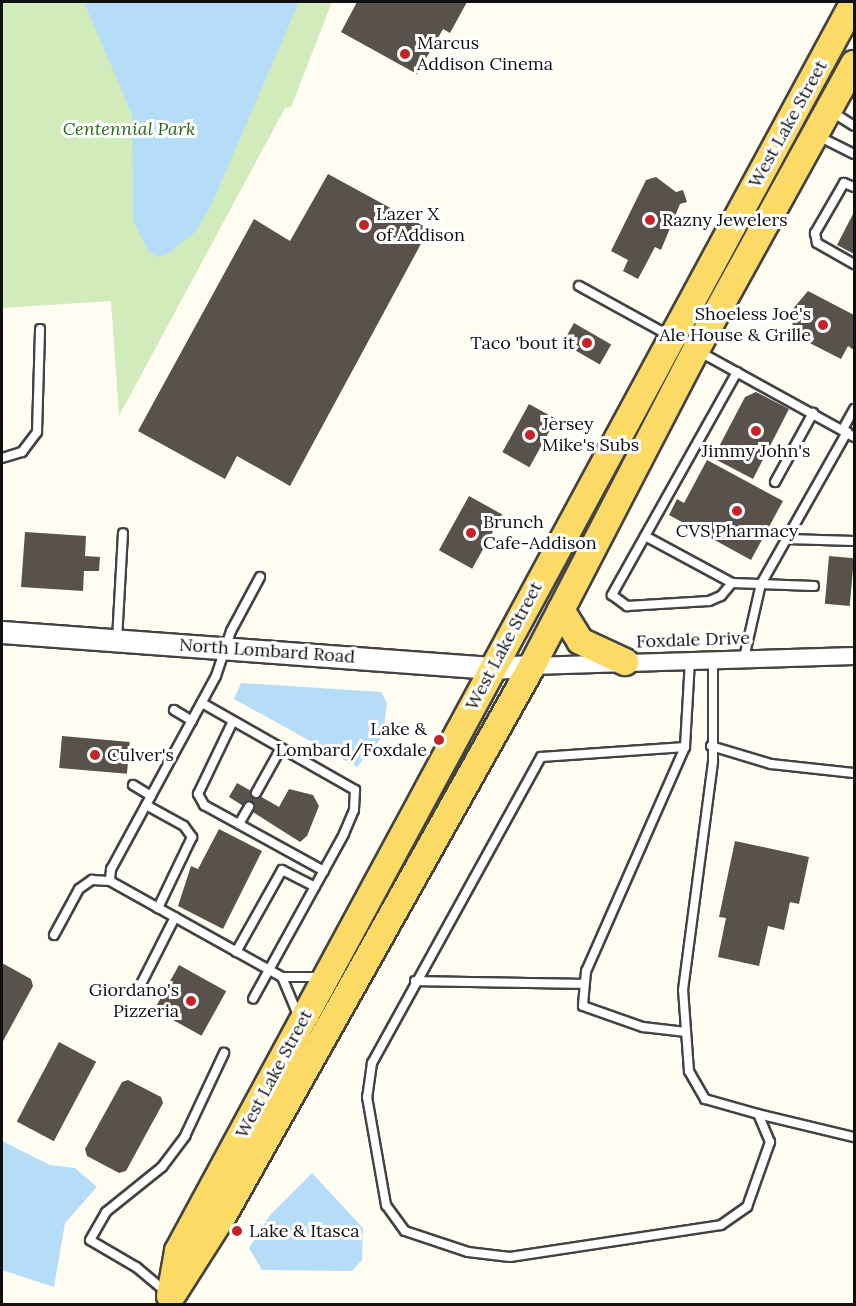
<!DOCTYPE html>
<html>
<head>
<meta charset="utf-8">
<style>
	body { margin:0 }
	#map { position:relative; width:856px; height:1306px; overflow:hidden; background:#fffdf2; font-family:Lora,serif }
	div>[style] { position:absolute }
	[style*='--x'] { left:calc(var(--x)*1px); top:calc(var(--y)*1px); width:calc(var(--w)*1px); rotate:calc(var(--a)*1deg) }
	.green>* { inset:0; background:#d2ebba }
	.water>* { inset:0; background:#b5ddf8 }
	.building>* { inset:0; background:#59514c; transform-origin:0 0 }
	.roads { filter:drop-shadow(2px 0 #434343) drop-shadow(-2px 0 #434343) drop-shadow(0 2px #434343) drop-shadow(0 -2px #434343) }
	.service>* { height:8px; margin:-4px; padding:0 4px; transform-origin:4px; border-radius:4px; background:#fff }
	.minor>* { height:16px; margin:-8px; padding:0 8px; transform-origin:8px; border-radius:8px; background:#fff }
	.tertiary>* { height:21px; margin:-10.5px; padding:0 10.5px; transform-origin:10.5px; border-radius:10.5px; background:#fff }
	.primary>* { height:26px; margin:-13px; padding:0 13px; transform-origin:13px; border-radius:13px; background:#fbdb66 }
	.dots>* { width:16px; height:16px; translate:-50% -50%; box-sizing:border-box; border:3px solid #fff; border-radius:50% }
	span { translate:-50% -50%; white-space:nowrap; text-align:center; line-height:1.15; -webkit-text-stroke:6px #fff; paint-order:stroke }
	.poi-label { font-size:18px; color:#101010 }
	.left { translate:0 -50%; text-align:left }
	.right { translate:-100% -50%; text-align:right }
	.street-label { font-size:18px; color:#101010 }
	.park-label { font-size:18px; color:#2b6a1d; font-style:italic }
	.frame { position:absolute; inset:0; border:3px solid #101010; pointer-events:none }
</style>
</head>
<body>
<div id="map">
	<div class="green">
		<i style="clip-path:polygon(2px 2px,332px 2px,291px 107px,285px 108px,119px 416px,111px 301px,2px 308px)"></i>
	</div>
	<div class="water">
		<i style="clip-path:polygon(84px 2px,299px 2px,210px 208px,195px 232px,168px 254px,158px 257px,148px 251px,133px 220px,132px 115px)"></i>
		<i style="clip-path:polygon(241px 683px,381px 692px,387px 703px,383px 736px,357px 767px,234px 699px)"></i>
		<i style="clip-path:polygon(2px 1141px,50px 1165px,75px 1168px,97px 1187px,65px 1223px,54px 1287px,2px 1270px)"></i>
		<i style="clip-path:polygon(312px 1173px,363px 1228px,362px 1260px,352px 1271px,262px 1270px,249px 1248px,270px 1215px)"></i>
	</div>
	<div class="building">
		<i style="clip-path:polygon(357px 2px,467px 2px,450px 33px,443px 29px,417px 74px,341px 32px)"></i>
		<i style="clip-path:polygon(328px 174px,429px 229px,290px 486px,237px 456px,225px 479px,138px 431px,254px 219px,290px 241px)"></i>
		<i style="clip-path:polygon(656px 177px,676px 192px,683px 190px,687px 202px,680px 204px,661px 250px,655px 247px,638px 279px,623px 271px,628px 260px,611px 251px,646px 180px)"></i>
		<i style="clip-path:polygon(854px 212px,854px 254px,837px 245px)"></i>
		<i style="clip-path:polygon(808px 291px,854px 315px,854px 350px,848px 346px,841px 359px,794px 335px,791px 311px)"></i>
		<i style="left:574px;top:323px;width:43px;height:23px;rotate:30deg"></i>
		<i style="clip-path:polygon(756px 392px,789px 409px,753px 479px,713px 458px,745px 397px)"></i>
		<i style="left:529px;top:404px;width:31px;height:55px;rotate:29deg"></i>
		<i style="clip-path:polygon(707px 460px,783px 501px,751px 560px,669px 515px,677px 499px,684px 503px)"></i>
		<i style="left:469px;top:496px;width:38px;height:62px;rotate:29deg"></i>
		<i style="clip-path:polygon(25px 532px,86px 536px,85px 556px,100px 557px,99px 571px,84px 571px,83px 591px,21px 587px)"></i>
		<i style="left:829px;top:556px;width:25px;height:48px;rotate:5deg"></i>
		<i style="left:62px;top:736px;width:68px;height:32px;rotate:5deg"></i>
		<i style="clip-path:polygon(237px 783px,279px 807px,289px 789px,313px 795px,319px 806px,307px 836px,300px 842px,229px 797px)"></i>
		<i style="clip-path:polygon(219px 829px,262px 851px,223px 929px,178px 906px,191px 866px,198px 869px)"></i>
		<i style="clip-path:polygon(735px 841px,809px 857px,799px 904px,790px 902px,784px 930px,768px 926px,759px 966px,718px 957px,726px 918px,719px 917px)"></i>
		<i style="clip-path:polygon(2px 963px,31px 979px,33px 986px,2px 1043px)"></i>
		<i style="left:179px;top:965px;width:54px;height:51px;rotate:29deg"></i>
		<i style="left:59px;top:1042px;width:42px;height:90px;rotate:28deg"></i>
		<i style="clip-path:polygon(128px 1080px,161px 1097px,163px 1103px,126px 1171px,119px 1173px,87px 1156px,85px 1149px,122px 1082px)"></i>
	</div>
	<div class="roads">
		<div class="service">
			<i style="--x:832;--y:112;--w:26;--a:32"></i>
			<i style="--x:818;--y:136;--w:40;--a:26.6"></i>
			<i style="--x:854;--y:187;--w:11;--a:-158"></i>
			<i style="--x:844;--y:183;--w:58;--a:120.1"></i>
			<i style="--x:815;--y:233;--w:10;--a:79"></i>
			<i style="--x:817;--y:243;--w:43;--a:29.6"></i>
			<i style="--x:579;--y:286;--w:104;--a:28.8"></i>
			<i style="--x:700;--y:352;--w:176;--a:28.9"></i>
			<i style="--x:737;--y:372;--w:256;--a:119.3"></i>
			<i style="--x:612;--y:595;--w:19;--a:36"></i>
			<i style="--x:627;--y:606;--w:82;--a:-3.5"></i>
			<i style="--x:709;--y:601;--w:13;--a:-23"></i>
			<i style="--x:721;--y:596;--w:17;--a:-50"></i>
			<i style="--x:732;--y:583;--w:82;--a:2.1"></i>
			<i style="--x:843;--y:429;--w:23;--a:-61"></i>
			<i style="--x:2;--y:458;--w:21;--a:-17"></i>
			<i style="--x:22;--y:452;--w:25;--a:-53"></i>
			<i style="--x:37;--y:432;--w:103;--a:-88.3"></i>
			<i style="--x:775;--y:482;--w:79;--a:-61.2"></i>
			<i style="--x:645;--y:536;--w:99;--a:28.4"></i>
			<i style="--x:787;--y:539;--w:67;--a:1.7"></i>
			<i style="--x:260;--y:577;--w:61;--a:118.2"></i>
			<i style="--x:231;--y:631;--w:47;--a:108.4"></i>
			<i style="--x:216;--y:676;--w:220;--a:118.5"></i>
			<i style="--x:111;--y:869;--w:12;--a:95"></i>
			<i style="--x:110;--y:881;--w:197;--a:29.2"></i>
			<i style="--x:282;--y:977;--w:39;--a:0"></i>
			<i style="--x:117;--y:640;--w:107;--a:-86.8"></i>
			<i style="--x:744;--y:658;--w:76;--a:-77.1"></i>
			<i style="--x:761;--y:584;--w:175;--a:-60.5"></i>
			<i style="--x:690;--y:660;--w:87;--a:93.3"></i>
			<i style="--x:685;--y:747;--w:144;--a:176"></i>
			<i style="--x:541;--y:757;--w:350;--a:118.9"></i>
			<i style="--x:372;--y:1063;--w:34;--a:98"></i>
			<i style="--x:367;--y:1097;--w:110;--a:80"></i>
			<i style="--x:386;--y:1205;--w:32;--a:54"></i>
			<i style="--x:405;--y:1231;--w:66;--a:18.4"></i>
			<i style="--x:468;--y:1252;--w:42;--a:6.8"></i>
			<i style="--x:510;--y:1257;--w:213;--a:-8.6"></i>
			<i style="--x:721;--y:1225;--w:32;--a:-35"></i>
			<i style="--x:747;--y:1207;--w:69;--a:-70.5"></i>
			<i style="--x:770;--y:1142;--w:30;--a:-113"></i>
			<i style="--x:758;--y:1114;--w:55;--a:-164.2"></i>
			<i style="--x:705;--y:1099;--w:32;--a:-120"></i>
			<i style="--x:689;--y:1071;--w:81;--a:-94.2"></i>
			<i style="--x:683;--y:990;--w:231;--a:-82.5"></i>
			<i style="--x:713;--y:761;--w:102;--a:-90"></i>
			<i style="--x:202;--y:703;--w:176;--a:29.6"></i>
			<i style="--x:355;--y:790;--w:20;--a:93"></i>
			<i style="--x:354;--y:810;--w:26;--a:113"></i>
			<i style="--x:344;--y:834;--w:188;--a:118.9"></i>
			<i style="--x:174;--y:710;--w:21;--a:31"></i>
			<i style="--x:233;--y:721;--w:81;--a:115.6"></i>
			<i style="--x:198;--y:794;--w:13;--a:61"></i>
			<i style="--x:204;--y:805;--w:137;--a:28.8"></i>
			<i style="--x:711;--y:746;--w:63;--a:16.7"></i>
			<i style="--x:771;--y:764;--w:83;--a:6.2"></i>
			<i style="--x:685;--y:747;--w:245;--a:113.8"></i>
			<i style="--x:586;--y:971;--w:35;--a:95"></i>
			<i style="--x:583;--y:1006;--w:64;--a:19.3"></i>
			<i style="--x:643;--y:1027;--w:43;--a:6.6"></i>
			<i style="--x:133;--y:785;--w:21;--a:31"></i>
			<i style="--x:256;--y:793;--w:51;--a:-60.9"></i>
			<i style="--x:146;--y:805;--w:43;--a:28.9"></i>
			<i style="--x:184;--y:826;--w:14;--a:54"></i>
			<i style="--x:192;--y:837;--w:79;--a:115.6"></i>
			<i style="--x:239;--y:824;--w:20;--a:-60"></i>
			<i style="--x:54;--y:935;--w:52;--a:-61.5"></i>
			<i style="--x:79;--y:889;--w:16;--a:-35"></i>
			<i style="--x:92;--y:880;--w:18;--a:3"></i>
			<i style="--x:236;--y:952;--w:94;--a:-60.7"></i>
			<i style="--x:282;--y:870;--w:37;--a:27"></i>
			<i style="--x:282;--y:977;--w:41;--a:67.2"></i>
			<i style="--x:415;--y:981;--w:169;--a:1"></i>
			<i style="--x:137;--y:992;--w:84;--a:-63.1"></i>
			<i style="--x:758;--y:1114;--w:99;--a:13.5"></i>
			<i style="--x:166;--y:1292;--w:39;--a:-140"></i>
			<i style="--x:136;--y:1267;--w:53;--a:-149.6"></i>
			<i style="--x:90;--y:1240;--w:32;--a:-60"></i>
			<i style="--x:106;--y:1212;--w:72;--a:-38.8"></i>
			<i style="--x:162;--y:1167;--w:39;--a:-53"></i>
			<i style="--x:185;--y:1136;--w:92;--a:-64.8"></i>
		</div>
		<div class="minor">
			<i style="--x:532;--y:666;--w:322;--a:-1.8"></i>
		</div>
		<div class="tertiary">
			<i style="--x:2;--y:632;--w:491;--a:4.2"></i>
			<i style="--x:492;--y:668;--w:40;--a:-2.9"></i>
		</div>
		<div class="primary">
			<i style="--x:561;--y:610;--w:36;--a:58"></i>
			<i style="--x:580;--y:641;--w:50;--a:25"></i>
			<i style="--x:173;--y:1294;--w:95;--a:-57.5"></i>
			<i style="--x:224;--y:1214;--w:629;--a:-60.66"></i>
			<i style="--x:532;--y:666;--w:356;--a:-62.6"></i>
			<i style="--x:696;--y:350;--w:327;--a:-61.1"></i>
			<i style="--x:170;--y:1296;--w:46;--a:-79.9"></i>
			<i style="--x:178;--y:1251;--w:1420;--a:-61.58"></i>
		</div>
	</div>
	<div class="dots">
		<i style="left:405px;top:54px;background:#c42327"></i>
		<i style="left:650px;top:220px;background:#c42327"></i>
		<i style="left:364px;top:225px;background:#c42327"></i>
		<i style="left:823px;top:325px;background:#c42327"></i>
		<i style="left:587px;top:343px;background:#c42327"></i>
		<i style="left:756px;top:431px;background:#c42327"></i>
		<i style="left:530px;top:435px;background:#c42327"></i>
		<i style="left:737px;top:511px;background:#c42327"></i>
		<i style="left:471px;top:533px;background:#c42327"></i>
		<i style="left:439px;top:740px;background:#c42327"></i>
		<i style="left:95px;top:755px;background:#c42327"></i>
		<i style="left:191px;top:1001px;background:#c42327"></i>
		<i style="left:237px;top:1231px;background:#c42327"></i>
	</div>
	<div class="poi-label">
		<span class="left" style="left:417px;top:54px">Marcus<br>Addison Cinema</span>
		<span class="left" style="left:376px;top:225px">Lazer X<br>of Addison</span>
		<span class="left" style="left:662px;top:220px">Razny Jewelers</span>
		<span class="right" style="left:811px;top:325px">Shoeless Joe's<br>Ale House &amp; Grille</span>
		<span class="right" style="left:575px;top:343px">Taco 'bout it</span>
		<span class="left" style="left:542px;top:435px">Jersey<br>Mike's Subs</span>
		<span style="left:756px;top:451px">Jimmy John's</span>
		<span class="left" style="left:483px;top:533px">Brunch<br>Cafe-Addison</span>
		<span style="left:737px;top:531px">CVS Pharmacy</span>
		<span class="right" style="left:427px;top:740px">Lake &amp;<br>Lombard/Foxdale</span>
		<span class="left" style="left:107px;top:755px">Culver's</span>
		<span class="right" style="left:179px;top:1001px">Giordano's<br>Pizzeria</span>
		<span class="left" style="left:249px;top:1231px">Lake &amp; Itasca</span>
	</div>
	<div class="street-label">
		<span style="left:788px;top:124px;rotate:-61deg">West Lake Street</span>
		<span style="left:693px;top:640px;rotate:-2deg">Foxdale Drive</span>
		<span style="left:504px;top:646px;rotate:-62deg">West Lake Street</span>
		<span style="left:267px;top:651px;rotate:4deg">North Lombard Road</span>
		<span style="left:274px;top:1074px;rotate:-62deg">West Lake Street</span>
	</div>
	<div class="park-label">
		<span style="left:129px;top:129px">Centennial Park</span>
	</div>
	<div class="frame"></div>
</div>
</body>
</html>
